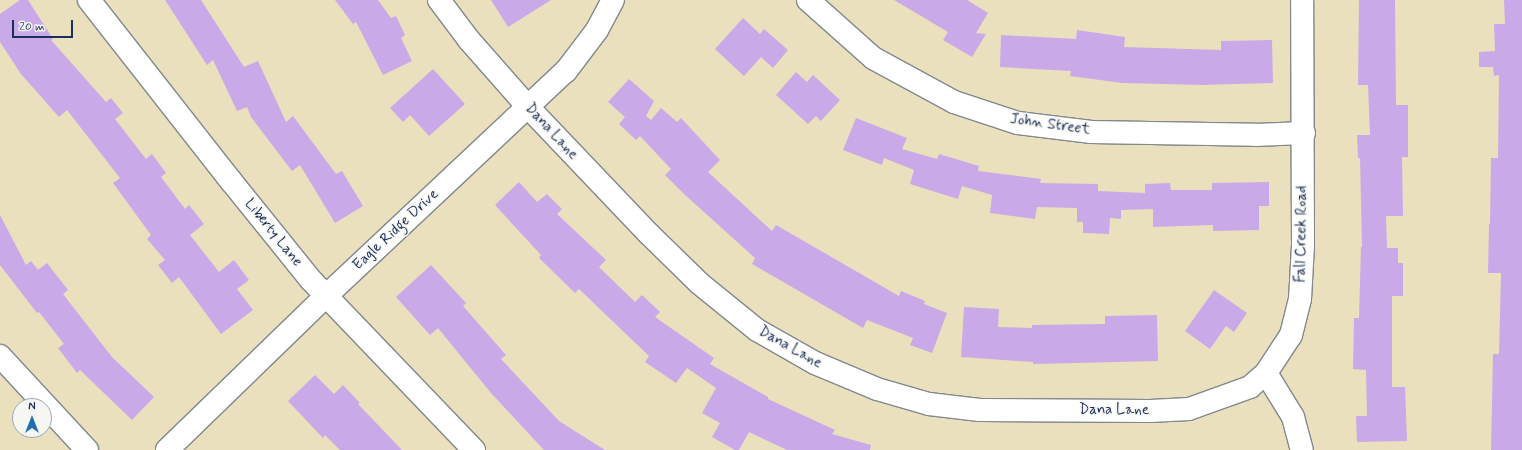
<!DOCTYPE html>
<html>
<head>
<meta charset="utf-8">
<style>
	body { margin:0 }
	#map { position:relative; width:1522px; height:450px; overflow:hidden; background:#eae0bd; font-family:Mynerve,sans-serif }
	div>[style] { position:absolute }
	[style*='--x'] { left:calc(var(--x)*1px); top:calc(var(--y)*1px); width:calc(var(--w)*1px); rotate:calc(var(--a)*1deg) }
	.building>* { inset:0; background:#caa9e9 }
	.roads { filter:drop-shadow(1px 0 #82888e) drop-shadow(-1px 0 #82888e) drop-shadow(0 1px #82888e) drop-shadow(0 -1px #82888e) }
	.minor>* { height:22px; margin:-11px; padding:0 11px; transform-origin:11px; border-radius:11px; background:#fff }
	span { translate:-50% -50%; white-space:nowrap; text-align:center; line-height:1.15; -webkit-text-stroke:3px #f6f6f2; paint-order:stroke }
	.street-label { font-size:15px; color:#1b2f5e }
	.north { position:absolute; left:12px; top:398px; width:40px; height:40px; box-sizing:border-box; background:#f6f6f2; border:1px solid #9ea6b7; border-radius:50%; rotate:0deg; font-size:11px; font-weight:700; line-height:16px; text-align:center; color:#1b2f5e }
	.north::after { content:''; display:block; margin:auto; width:14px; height:18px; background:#1f6fb2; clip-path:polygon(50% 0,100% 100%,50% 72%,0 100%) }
	.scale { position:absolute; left:12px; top:20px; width:61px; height:18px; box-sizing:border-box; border:2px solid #1b2f5e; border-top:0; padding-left:5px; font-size:12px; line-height:14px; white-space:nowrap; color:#1b2f5e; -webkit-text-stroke:3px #f6f6f2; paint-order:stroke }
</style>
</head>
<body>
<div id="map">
	<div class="building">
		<i style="clip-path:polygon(20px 0,28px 0,53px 39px,51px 40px,106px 102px,111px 98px,123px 113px,115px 119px,146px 159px,152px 154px,166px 173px,161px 177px,185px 209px,189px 205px,204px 224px,190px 235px,219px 272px,234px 260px,249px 280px,237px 289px,253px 310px,221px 334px,179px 277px,172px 283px,158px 265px,165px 260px,147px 239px,151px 235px,113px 183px,120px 178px,67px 110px,59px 117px,21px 74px,0 42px,0 14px)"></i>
		<i style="clip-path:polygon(165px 0,201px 0,244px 67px,258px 61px,286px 122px,293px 116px,336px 174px,342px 171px,363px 206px,335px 223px,300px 165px,292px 171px,251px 117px,247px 107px,237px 111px,213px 60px,207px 65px)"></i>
		<i style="clip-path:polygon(335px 0,378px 0,391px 18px,396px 16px,405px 35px,401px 38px,412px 61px,383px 75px,356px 22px,353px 24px)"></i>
		<i style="clip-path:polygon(491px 0,551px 0,508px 27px)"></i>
		<i style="clip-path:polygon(894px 0,967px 0,988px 13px,976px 33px,986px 34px,972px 57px,943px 40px,948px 32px)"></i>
		<i style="clip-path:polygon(1359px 0,1395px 0,1396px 105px,1408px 105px,1408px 157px,1402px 157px,1403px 216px,1386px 216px,1387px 248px,1398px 248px,1398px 263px,1403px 263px,1403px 296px,1392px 296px,1392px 387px,1405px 387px,1407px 441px,1357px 442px,1356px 416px,1367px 416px,1366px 370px,1353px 369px,1354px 318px,1359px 318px,1361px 247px,1362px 247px,1360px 158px,1358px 158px,1357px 135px,1370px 135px,1368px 85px,1358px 85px)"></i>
		<i style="clip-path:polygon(1504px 0,1522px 0,1522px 450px,1491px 450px,1493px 354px,1499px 354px,1501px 273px,1488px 273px,1489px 224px,1490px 224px,1491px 158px,1498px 158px,1499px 75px,1494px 76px,1493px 67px,1479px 67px,1479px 52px,1495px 51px,1494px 24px,1505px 24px)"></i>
		<i style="clip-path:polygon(743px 18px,760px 34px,764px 29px,788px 50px,773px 68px,761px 57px,744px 76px,715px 49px)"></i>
		<i style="clip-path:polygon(1077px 30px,1125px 37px,1124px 47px,1221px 50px,1221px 41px,1272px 40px,1273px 83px,1202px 85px,1122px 83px,1070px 76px,1071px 71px,1000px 67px,1001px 35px,1076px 39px)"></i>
		<i style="clip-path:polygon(433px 69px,465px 104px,429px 136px,410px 115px,403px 122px,390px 108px)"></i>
		<i style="clip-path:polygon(796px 72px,807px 82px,813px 75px,840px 100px,821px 121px,816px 116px,808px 124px,776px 95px)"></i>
		<i style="clip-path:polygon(629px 79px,654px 101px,646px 116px,651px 120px,661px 108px,677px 122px,681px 118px,720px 160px,708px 172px,772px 231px,776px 225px,899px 296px,901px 291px,925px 301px,924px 304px,947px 313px,932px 353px,910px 345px,913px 338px,867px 320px,863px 328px,752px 264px,755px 258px,684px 194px,665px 175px,671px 169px,640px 136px,636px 140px,619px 124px,625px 117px,608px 102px)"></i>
		<i style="clip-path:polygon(856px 118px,907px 138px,902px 149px,937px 159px,939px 154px,979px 166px,978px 171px,1041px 179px,1040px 183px,1098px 184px,1098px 191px,1145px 193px,1145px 184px,1170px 183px,1171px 190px,1212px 190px,1212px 183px,1269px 182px,1269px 206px,1259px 206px,1259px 230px,1213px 231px,1213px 225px,1153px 227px,1153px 209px,1121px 210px,1121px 219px,1110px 218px,1109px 234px,1083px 233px,1083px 222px,1077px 222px,1077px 208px,1037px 207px,1035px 219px,990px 213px,992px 195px,962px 186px,958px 199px,910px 184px,914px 170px,884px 158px,882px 165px,843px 150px)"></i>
		<i style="clip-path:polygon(519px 182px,537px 202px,547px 194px,562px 209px,557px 214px,606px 260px,599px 267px,635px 302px,642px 295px,660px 312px,655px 317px,714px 358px,710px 364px,768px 397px,768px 399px,835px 430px,832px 434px,871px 445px,870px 450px,787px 450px,749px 432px,739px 450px,735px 450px,712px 437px,720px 423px,702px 413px,716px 388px,687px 368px,676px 383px,645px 362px,649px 356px,579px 289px,575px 293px,539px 258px,541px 255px,495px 205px)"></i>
		<i style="clip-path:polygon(0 215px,26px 265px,31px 261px,38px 270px,47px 263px,68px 290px,63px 294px,112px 357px,154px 397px,132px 420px,80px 370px,77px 373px,58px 348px,64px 344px,39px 312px,37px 313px,0 265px)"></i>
		<i style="clip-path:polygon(431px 265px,466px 303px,463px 306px,506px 355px,501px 359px,559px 421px,605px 450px,544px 450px,491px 393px,438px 328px,430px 335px,396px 297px)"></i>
		<i style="clip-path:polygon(1214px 290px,1247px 313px,1234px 332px,1226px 326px,1210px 349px,1185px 331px)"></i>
		<i style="clip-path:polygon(964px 307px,999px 309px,998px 327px,1032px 328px,1032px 325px,1105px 324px,1105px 316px,1157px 315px,1158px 361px,1033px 364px,1033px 362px,961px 357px)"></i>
		<i style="clip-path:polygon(315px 375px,334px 394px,343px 385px,360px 403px,358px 404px,402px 450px,340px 450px,325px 435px,323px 438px,288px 401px)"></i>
	</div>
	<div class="roads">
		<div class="minor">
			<i style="--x:89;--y:0;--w:230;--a:51.9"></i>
			<i style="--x:231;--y:181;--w:126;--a:51.1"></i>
			<i style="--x:310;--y:279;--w:237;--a:46.2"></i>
			<i style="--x:439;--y:0;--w:50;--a:53.1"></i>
			<i style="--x:469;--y:40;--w:89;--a:48.6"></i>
			<i style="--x:528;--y:107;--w:175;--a:46.4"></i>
			<i style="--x:649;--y:234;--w:70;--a:44.4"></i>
			<i style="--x:699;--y:283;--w:75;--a:39"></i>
			<i style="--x:757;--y:330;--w:67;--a:29.6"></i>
			<i style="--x:815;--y:363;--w:67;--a:22.8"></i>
			<i style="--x:877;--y:389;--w:54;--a:16.1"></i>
			<i style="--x:929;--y:404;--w:51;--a:6.7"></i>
			<i style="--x:980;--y:410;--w:170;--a:0.3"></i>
			<i style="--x:1150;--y:411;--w:39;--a:-3"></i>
			<i style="--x:1189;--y:409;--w:65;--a:-19.8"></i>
			<i style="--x:1250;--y:387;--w:21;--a:-41"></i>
			<i style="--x:1266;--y:373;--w:45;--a:-56.7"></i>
			<i style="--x:1291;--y:335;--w:37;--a:-76"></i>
			<i style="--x:1300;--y:299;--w:54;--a:-86.8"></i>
			<i style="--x:1303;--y:245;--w:245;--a:-90.2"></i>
			<i style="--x:808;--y:0;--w:87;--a:41.7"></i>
			<i style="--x:873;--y:58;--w:92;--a:28.5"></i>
			<i style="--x:954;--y:102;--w:67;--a:18.2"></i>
			<i style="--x:1018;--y:123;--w:74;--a:7"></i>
			<i style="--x:1091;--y:132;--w:164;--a:1"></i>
			<i style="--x:1255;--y:135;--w:49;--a:-2.3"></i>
			<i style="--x:0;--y:356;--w:128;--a:47.2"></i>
			<i style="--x:1266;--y:373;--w:52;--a:58.5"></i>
			<i style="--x:1293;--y:417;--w:34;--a:75"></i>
			<i style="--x:167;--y:450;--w:221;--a:-44.1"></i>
			<i style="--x:326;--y:296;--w:329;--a:-43.2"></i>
			<i style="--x:566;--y:71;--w:51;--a:-52.9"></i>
			<i style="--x:597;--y:30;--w:34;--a:-62"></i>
		</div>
	</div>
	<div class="street-label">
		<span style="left:1050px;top:125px;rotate:8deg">John Street</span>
		<span style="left:551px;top:132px;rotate:47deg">Dana Lane</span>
		<span style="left:396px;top:230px;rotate:-43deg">Eagle Ridge Drive</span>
		<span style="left:273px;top:233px;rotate:51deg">Liberty Lane</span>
		<span style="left:1302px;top:234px;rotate:-89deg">Fall Creek Road</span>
		<span style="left:790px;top:348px;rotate:29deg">Dana Lane</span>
		<span style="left:1114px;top:411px">Dana Lane</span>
	</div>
	<div class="north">N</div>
	<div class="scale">20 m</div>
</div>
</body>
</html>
